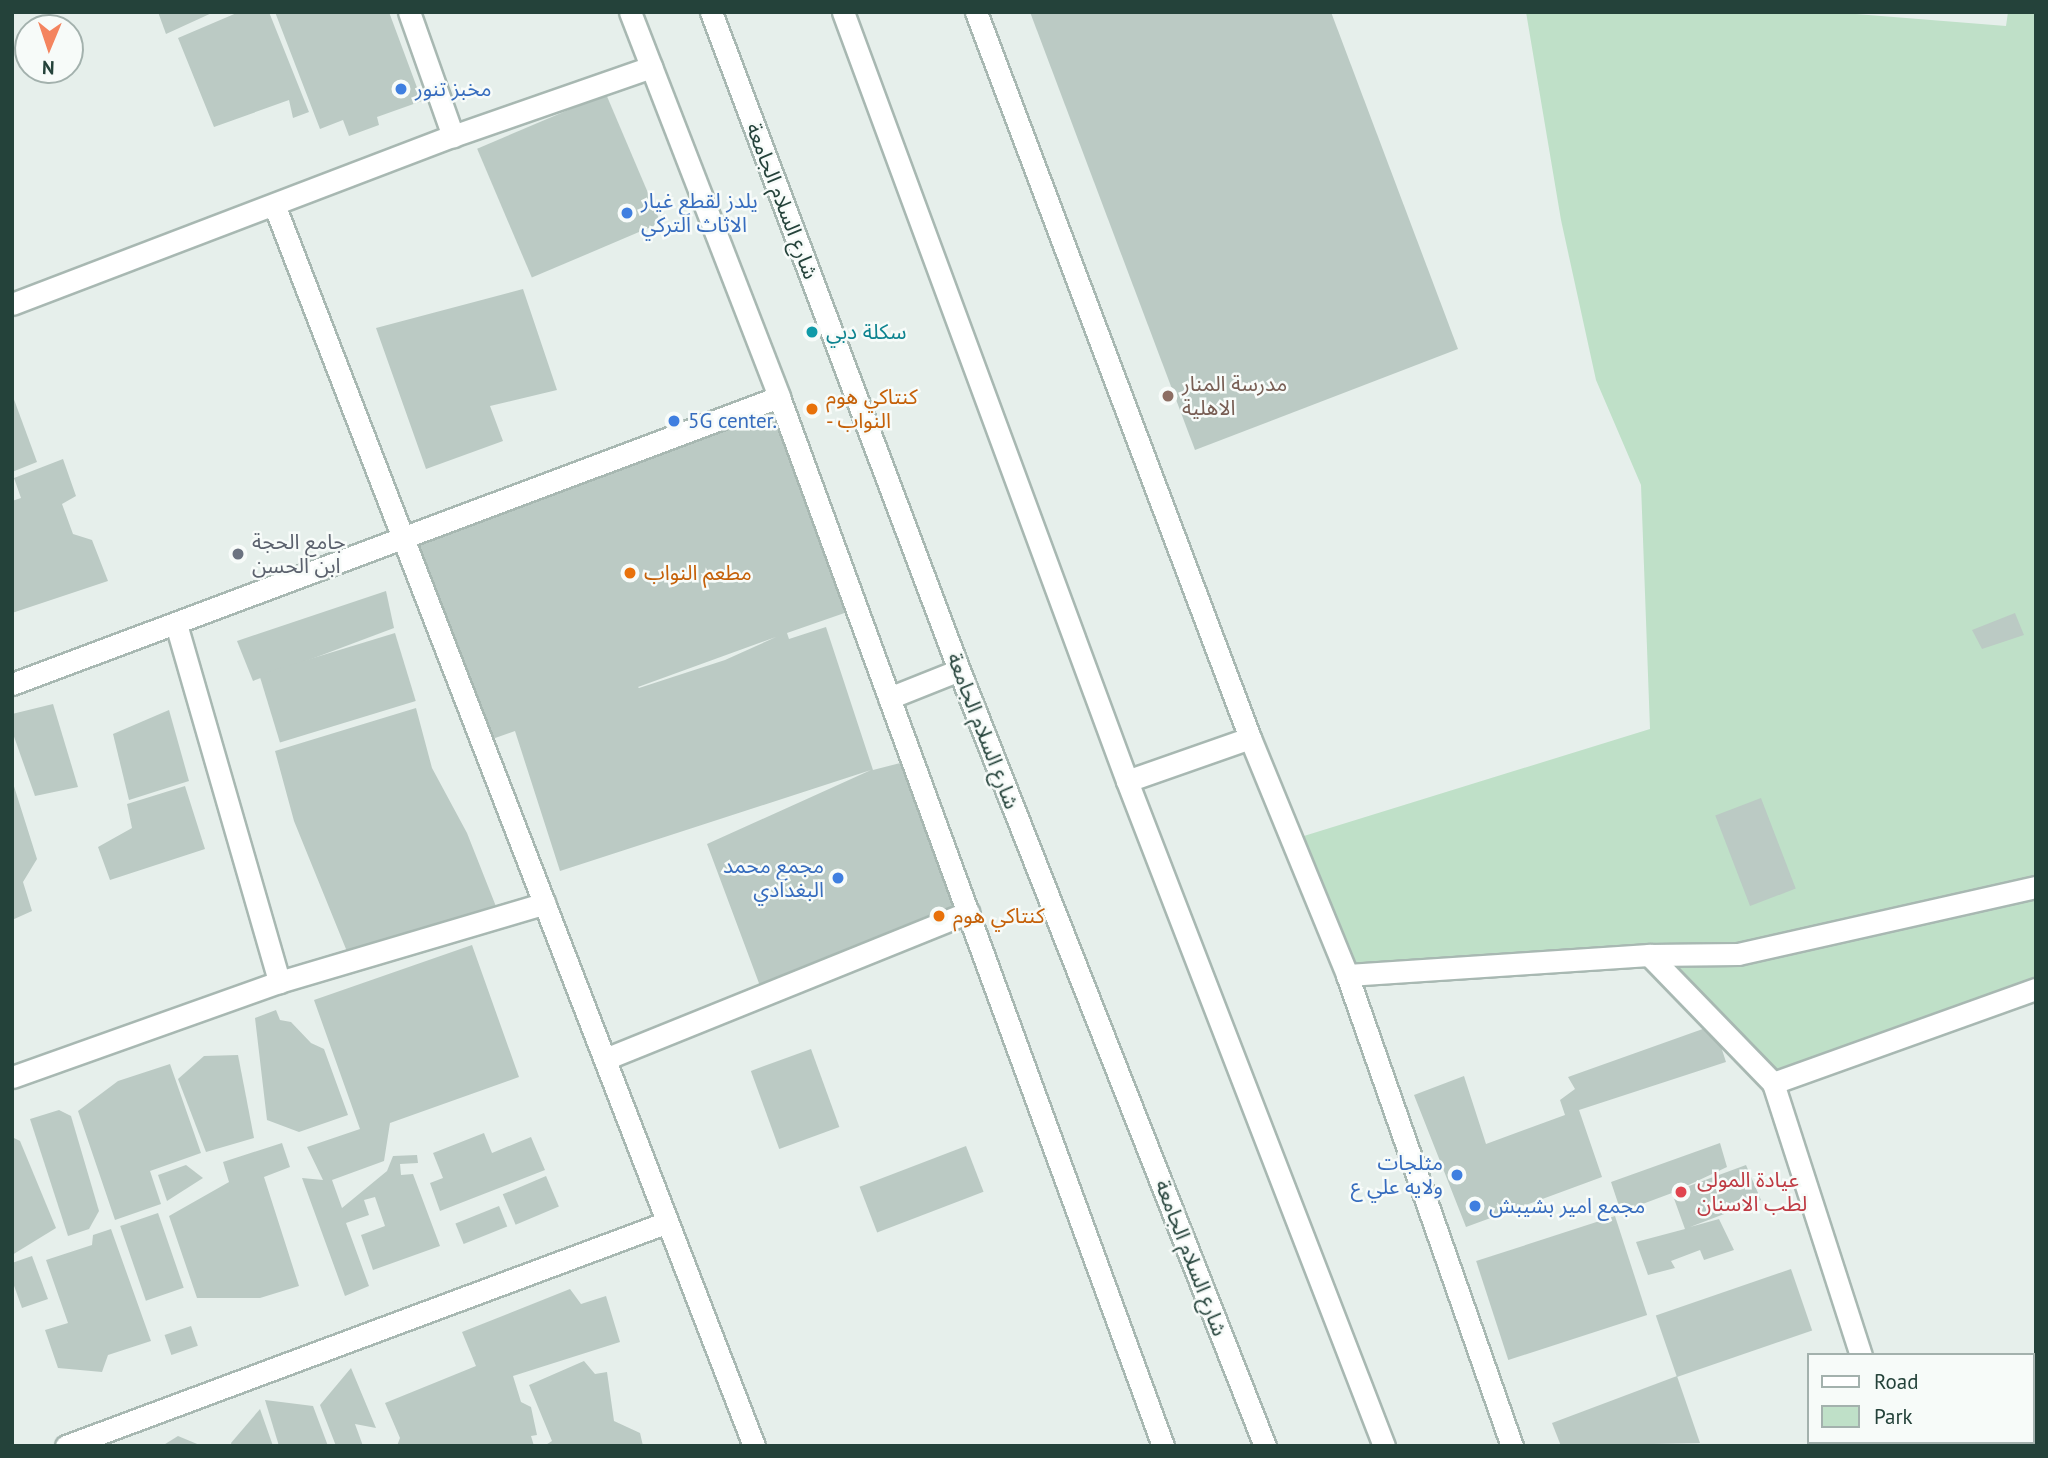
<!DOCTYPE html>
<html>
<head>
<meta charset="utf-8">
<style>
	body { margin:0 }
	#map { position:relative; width:2048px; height:1458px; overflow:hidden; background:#e6efeb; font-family:"PT Sans","Noto Sans Arabic",sans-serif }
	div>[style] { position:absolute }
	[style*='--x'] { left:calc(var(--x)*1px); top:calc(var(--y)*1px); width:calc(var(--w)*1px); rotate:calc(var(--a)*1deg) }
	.green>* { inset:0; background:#bfe0c8 }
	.building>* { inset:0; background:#bbcac4; transform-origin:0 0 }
	.roads { filter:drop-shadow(2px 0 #a8b8b2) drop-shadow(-2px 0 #a8b8b2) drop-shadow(0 2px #a8b8b2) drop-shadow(0 -2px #a8b8b2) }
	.service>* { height:21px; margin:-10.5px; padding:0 10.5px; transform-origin:10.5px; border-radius:10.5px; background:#fff }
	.minor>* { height:21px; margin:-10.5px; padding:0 10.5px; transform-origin:10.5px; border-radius:10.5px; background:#fff }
	.tertiary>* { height:21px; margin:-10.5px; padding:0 10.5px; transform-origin:10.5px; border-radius:10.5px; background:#fff }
	.secondary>* { height:21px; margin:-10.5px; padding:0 10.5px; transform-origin:10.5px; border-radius:10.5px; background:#fff }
	.dots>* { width:19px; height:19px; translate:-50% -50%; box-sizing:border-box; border:4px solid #f7fbf9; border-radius:50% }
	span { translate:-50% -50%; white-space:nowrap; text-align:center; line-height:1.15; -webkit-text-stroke:5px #f7fbf9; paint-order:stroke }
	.shop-label { font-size:21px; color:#366cbe }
	.left { translate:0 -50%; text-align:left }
	.right { translate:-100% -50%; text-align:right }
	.street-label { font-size:21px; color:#24423a }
	.culture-label { font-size:21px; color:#0d838f }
	.education-label { font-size:21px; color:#785e54 }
	.food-label { font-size:21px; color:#c56008 }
	.worship-label { font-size:21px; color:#5b616d }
	.health-label { font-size:21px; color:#be3a42 }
	.frame { position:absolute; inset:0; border:14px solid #24423a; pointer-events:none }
	.legend { position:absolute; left:1807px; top:1353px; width:228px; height:91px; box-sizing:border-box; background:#f7fbf9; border:2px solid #a3b1ad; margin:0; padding:9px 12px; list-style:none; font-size:21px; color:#24423a }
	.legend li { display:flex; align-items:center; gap:14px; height:35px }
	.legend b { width:35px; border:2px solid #a3b1ad }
	.north { position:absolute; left:14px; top:14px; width:70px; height:70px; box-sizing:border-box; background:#f7fbf9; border:2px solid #a3b1ad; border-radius:50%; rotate:182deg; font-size:19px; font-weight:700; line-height:28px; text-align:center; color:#24423a }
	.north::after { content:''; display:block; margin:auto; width:24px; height:32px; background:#f4845f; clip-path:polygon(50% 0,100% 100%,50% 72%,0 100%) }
</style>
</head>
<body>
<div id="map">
	<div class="green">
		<i style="clip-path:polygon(1526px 12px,1831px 12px,2006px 26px,2008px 12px,2036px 12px,2036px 999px,1773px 1083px,1649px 955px,1347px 975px,1291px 840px,1650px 729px,1641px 485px,1596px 380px,1561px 220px)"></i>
	</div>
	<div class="building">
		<i style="clip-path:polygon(158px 12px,214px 12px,166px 34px)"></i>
		<i style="clip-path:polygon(239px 12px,269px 12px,309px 112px,293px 118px,289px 100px,214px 127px,178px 38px)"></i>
		<i style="clip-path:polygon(275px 12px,389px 12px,422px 101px,377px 117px,379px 125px,349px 136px,343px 120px,320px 129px)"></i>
		<i style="clip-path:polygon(1030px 12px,1331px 12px,1458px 349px,1195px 450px)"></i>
		<i style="left:606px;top:94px;width:140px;height:140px;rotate:67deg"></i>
		<i style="clip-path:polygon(523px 289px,557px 390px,490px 406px,503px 441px,426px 469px,376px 328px)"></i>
		<i style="clip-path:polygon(12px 394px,37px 462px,12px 472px)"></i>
		<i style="clip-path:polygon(evenodd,779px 397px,856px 609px,787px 633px,789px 639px,826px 627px,873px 770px,912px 760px,968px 912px,763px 994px,707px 844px,871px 770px,560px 871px,515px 731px,481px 743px,403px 538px,779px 397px,776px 637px,725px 660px,639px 688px,638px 687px,776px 637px)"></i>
		<i style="clip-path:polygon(63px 459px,76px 496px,62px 504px,73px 534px,92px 540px,108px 581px,12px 613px,12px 501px,21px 498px,14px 478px)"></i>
		<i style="clip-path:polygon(386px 591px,394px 628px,253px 681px,237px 641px)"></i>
		<i style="clip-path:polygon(2015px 613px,2024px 635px,1982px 649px,1972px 630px)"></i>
		<i style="left:395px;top:633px;width:71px;height:142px;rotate:73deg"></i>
		<i style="clip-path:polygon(53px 704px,78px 787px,35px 796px,12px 731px,12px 714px)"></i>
		<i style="clip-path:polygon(416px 708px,432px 768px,467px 833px,497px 909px,348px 954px,294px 821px,275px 751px)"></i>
		<i style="clip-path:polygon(169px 710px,189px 781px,129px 800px,113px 734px)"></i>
		<i style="clip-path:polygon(12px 780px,37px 859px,23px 882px,32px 911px,12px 920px)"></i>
		<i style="clip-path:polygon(185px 786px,205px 849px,110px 880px,98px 847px,132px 828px,127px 804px)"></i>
		<i style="left:1761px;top:798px;width:97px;height:49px;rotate:69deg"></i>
		<i style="clip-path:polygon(472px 945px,519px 1077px,390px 1123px,384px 1161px,332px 1180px,342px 1208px,387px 1171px,393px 1156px,417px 1155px,418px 1163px,400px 1164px,401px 1175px,413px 1174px,440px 1246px,373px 1270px,361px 1235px,385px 1226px,375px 1197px,364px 1200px,369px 1215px,346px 1223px,369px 1286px,345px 1296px,302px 1178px,323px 1180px,307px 1147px,360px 1129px,314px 1000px)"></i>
		<i style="clip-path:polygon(276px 1010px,280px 1020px,291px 1022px,311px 1043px,324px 1049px,348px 1115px,299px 1132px,267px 1120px,255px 1018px)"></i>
		<i style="clip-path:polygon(1714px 1025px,1726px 1062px,1579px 1110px,1602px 1177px,1466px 1227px,1414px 1095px,1464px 1076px,1486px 1144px,1565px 1115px,1560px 1100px,1575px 1089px,1568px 1077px)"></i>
		<i style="left:811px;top:1049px;width:83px;height:64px;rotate:70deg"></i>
		<i style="clip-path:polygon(238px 1055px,254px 1138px,206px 1152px,178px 1079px,204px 1056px)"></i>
		<i style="clip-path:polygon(170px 1064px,201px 1153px,150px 1171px,161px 1204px,115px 1220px,78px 1111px,118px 1081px)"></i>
		<i style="clip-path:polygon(59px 1110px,71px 1116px,99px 1211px,89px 1229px,68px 1236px,30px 1119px)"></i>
		<i style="clip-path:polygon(484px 1133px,492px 1153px,531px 1137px,545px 1170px,440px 1211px,430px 1183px,443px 1178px,433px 1153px)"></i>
		<i style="clip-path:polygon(12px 1137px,20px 1141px,56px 1228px,12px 1255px)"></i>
		<i style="clip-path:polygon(282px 1143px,290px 1167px,264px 1177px,299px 1286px,260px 1298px,197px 1298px,169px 1216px,229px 1182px,223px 1162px)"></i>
		<i style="clip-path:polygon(1720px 1143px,1727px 1167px,1678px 1190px,1746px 1165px,1761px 1200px,1690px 1227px,1719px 1219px,1734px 1250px,1704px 1260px,1700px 1250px,1671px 1261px,1675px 1268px,1648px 1275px,1636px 1242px,1685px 1229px,1672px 1193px,1621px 1212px,1611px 1182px)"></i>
		<i style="left:966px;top:1146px;width:49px;height:114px;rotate:69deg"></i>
		<i style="clip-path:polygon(186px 1165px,203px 1178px,167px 1201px,158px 1175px)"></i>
		<i style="left:546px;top:1176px;width:33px;height:47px;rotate:67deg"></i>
		<i style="left:499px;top:1206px;width:22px;height:47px;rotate:68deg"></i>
		<i style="left:158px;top:1213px;width:79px;height:40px;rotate:71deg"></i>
		<i style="left:1615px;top:1216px;width:104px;height:146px;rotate:72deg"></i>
		<i style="clip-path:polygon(111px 1229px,151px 1341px,108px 1355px,102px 1372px,58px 1368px,45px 1330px,68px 1323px,46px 1260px,92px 1245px,93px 1235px)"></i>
		<i style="clip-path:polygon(32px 1256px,48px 1299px,22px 1308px,12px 1280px,12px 1263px)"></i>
		<i style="left:1791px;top:1269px;width:65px;height:143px;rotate:71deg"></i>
		<i style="clip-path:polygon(570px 1289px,581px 1304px,606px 1296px,620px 1342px,513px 1376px,521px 1402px,531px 1407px,537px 1435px,531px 1436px,534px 1446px,397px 1446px,400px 1438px,385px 1403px,476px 1366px,462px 1332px)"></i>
		<i style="left:191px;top:1326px;width:21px;height:28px;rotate:71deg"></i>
		<i style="clip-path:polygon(584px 1361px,595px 1374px,607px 1372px,614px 1421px,640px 1433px,643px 1446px,544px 1446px,552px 1441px,529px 1385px)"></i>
		<i style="clip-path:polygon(351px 1368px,376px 1428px,355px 1424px,363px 1446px,336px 1446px,320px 1405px)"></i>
		<i style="clip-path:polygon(1677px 1376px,1700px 1443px,1561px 1446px,1552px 1423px)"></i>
		<i style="clip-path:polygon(265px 1400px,313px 1406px,328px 1446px,279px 1446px)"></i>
		<i style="clip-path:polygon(260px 1409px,273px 1446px,232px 1446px,231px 1443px)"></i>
		<i style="clip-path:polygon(178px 1436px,202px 1446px,162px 1446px)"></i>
	</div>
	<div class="roads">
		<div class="service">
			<i style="--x:1649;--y:955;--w:89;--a:-0.6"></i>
			<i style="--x:1738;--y:954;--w:305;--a:-12.7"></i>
		</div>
		<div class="minor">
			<i style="--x:409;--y:12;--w:132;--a:70.5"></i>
			<i style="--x:976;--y:12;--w:776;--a:69.32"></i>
			<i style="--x:1250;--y:738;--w:256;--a:67.7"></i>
			<i style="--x:1347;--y:975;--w:499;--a:70.7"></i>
			<i style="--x:275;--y:207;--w:1328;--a:68.86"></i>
			<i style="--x:12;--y:304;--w:472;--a:-20.9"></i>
			<i style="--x:453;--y:136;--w:210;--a:-19.2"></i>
			<i style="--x:176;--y:624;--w:373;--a:73.9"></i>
			<i style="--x:12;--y:684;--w:819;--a:-20.52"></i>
			<i style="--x:1347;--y:975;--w:303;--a:-3.8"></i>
			<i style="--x:1649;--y:955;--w:178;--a:45.9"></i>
			<i style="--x:1773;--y:1083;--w:286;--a:72.1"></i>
			<i style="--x:605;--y:1059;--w:392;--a:-22"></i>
			<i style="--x:12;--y:1077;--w:283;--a:-19.6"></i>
			<i style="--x:279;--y:982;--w:277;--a:-16.5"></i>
			<i style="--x:1773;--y:1083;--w:279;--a:-19.7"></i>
			<i style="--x:2032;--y:1372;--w:4;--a:-27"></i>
			<i style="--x:1890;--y:1442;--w:4;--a:76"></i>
			<i style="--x:66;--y:1446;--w:639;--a:-20.42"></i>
			<i style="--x:1856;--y:1446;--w:11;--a:-22"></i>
		</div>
		<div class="tertiary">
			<i style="--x:630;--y:12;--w:413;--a:68.8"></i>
			<i style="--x:779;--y:397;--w:1117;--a:69.89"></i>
		</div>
		<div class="secondary">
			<i style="--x:711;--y:12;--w:703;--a:69.35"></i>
			<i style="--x:959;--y:670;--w:834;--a:68.48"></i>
			<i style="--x:843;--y:12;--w:820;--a:69.73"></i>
			<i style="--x:1127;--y:781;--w:713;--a:68.87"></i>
			<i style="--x:889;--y:698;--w:75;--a:-21.8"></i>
			<i style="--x:1127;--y:781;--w:130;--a:-19.3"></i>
		</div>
	</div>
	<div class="dots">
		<i style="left:401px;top:89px;background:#3f7fe0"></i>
		<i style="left:627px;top:213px;background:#3f7fe0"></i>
		<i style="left:812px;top:332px;background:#0f9aa8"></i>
		<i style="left:1168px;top:396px;background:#8d6e63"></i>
		<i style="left:812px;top:409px;background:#e8710a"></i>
		<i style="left:674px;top:421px;background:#3f7fe0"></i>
		<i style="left:238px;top:554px;background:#6b7280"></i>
		<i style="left:630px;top:573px;background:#e8710a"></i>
		<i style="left:838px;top:878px;background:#3f7fe0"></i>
		<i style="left:939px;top:916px;background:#e8710a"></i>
		<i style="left:1457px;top:1175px;background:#3f7fe0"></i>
		<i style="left:1681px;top:1192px;background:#e0444e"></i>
		<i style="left:1475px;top:1206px;background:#3f7fe0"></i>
	</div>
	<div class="shop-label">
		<span class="left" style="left:415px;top:89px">مخبز تنور</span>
		<span class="left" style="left:641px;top:213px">يلدز لقطع غيار<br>الاثاث التركي</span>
		<span class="left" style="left:688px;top:421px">5G center.</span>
		<span class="right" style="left:824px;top:878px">مجمع محمد<br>البغدادي</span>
		<span class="right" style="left:1443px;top:1175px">مثلجات<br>ولايه علي ع</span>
		<span class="left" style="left:1489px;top:1206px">مجمع امير بشيبش</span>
	</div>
	<div class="street-label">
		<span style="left:782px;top:201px;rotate:69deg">شارع السلام الجامعة</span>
		<span style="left:983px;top:731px;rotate:69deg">شارع السلام الجامعة</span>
		<span style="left:1191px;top:1258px;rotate:69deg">شارع السلام الجامعة</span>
	</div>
	<div class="culture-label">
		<span class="left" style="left:826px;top:332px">سكلة دبي</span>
	</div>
	<div class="education-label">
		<span class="left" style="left:1182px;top:396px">مدرسة المنار<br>الاهلية</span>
	</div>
	<div class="food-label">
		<span class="left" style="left:826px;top:409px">كنتاكي هوم<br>- النواب</span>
		<span class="left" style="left:644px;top:573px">مطعم النواب</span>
		<span class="left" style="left:953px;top:916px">كنتاكي هوم</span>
	</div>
	<div class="worship-label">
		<span class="left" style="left:252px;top:554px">جامع الحجة<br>ابن الحسن</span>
	</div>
	<div class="health-label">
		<span class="left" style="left:1697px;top:1192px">عيادة المولى<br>لطب الاسنان</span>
	</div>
	<div class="frame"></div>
	<ul class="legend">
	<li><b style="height:9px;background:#fff"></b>Road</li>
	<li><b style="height:19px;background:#bfe0c8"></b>Park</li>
	</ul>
	<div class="north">N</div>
</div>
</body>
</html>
